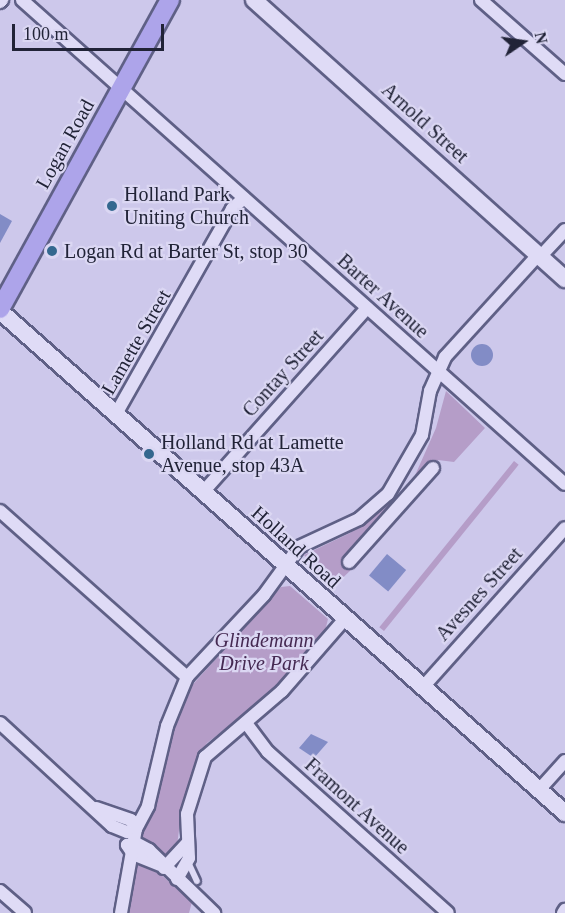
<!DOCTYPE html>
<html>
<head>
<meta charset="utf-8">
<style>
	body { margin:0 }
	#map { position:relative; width:565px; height:913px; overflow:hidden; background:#cdc8eb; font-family:Georgia,serif }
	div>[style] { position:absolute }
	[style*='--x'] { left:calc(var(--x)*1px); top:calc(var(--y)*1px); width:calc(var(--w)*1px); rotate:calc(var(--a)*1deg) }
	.green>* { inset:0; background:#b59dc8; transform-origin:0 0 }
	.building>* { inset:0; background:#828cc6; transform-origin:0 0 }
	.round { border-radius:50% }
	.roads { filter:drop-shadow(2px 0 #5f6086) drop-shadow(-2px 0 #5f6086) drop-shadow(0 2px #5f6086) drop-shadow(0 -2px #5f6086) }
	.lane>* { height:6px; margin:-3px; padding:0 3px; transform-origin:3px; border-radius:3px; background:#dfdbf6 }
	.street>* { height:12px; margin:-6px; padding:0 6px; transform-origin:6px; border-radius:6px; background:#dfdbf6 }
	.secondary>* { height:16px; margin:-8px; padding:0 8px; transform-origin:8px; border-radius:8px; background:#dfdbf6 }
	.primary>* { height:18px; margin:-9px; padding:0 9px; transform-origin:9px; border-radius:9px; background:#ada4ea }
	.dots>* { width:16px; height:16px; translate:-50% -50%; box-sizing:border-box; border:3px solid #dbd7f3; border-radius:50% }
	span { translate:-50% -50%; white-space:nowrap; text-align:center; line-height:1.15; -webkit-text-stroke:4.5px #dbd7f3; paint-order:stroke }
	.street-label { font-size:20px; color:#212337 }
	.poi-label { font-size:20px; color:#212337 }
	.left { translate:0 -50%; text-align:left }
	.park-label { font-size:20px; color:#452952; font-style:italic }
	.north { position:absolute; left:493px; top:12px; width:60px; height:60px; -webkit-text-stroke:4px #dbd7f3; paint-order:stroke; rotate:77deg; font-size:16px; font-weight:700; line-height:24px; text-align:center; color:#212337 }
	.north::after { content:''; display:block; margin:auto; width:21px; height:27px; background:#212337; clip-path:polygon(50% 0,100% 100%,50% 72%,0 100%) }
	.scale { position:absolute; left:12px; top:24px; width:152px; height:27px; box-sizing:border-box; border:3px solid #212337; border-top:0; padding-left:8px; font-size:18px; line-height:21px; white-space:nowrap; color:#212337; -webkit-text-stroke:4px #dbd7f3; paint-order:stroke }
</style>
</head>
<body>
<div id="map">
	<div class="green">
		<i style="clip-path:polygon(446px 391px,485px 428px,454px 462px,438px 460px,409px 489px,436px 428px)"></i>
		<i style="left:514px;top:461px;width:6px;height:214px;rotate:39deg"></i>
		<i style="clip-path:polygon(388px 503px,391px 506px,343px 560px,352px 569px,332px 588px,304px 555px,350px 533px)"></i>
		<i style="clip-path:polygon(290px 586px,328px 619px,325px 631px,265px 698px,207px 743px,196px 761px,181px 814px,177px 846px,158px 872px,192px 902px,189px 913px,128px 913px,129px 877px,143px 840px,140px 834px,186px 692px,281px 587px)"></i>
	</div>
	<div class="building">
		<i style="clip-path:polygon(0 214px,12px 221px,0 243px)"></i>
		<i class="round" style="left:471px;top:344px;width:22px;height:22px"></i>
		<i style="left:387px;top:554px;width:25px;height:28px;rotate:40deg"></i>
		<i style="clip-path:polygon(311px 734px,328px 742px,314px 758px,299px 748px)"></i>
	</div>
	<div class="roads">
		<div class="lane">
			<i style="--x:188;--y:862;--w:21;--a:65"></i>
		</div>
		<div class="street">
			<i style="--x:22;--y:0;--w:727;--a:41.71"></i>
			<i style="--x:481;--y:0;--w:112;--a:41.4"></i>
			<i style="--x:0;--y:2;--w:3;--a:-45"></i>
			<i style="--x:540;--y:257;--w:37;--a:-47"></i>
			<i style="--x:116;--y:414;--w:236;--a:-60.5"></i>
			<i style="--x:232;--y:209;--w:16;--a:-43"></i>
			<i style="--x:204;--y:491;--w:245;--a:-48.3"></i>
			<i style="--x:0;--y:511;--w:250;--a:41.6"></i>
			<i style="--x:349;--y:562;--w:126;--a:-48.2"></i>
			<i style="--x:423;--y:687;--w:213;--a:-48.2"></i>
			<i style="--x:0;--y:723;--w:152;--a:42.6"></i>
			<i style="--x:112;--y:826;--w:16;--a:22"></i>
			<i style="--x:127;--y:832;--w:9;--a:-18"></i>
			<i style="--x:136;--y:829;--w:10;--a:-119"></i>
			<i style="--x:131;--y:820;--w:37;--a:-161"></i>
			<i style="--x:246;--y:723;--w:36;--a:53"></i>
			<i style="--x:268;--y:752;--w:241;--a:41.8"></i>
			<i style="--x:539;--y:790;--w:39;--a:-48"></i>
			<i style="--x:160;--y:865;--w:29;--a:-158"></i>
			<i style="--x:133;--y:854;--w:11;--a:-124"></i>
			<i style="--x:127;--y:845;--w:9;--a:-13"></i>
			<i style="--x:136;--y:843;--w:15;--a:28"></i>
			<i style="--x:149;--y:850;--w:91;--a:44.1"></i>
			<i style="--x:164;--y:868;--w:35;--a:-47"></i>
			<i style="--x:177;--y:879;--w:24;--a:-60"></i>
			<i style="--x:189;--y:858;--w:44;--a:-92.6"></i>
			<i style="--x:187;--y:814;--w:60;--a:-72.5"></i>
			<i style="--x:205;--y:757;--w:101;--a:-40.6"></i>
			<i style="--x:282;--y:691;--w:94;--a:-48.9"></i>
			<i style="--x:0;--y:891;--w:33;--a:41"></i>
			<i style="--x:121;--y:913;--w:85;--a:-79.9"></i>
			<i style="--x:136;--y:829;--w:26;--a:-62"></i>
			<i style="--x:148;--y:806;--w:82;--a:-76.6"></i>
			<i style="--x:167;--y:726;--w:53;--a:-67.8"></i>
			<i style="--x:187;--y:677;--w:112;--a:-46.8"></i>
			<i style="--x:264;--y:595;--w:59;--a:-53.9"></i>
			<i style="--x:299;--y:547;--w:66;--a:-25"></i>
			<i style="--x:359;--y:519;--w:38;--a:-41"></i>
			<i style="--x:388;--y:494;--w:68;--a:-60"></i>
			<i style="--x:422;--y:435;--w:45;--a:-79.7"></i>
			<i style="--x:430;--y:391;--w:37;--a:-66"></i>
			<i style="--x:445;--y:357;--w:138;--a:-47.6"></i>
			<i style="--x:563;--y:913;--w:4;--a:-56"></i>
		</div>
		<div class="secondary">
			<i style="--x:254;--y:0;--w:418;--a:41.9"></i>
			<i style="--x:0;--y:311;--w:756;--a:41.62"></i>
		</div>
		<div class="primary">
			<i style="--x:0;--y:309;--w:353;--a:-61.2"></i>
		</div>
	</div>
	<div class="dots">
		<i style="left:112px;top:206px;background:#34688f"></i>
		<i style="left:52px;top:251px;background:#34688f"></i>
		<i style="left:149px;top:454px;background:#34688f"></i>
	</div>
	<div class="street-label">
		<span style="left:425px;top:123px;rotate:42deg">Arnold Street</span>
		<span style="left:65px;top:144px;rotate:-61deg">Logan Road</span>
		<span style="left:383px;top:296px;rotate:42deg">Barter Avenue</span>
		<span style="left:136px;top:342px;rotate:-60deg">Lamette Street</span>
		<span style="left:283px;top:373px;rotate:-48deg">Contay Street</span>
		<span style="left:296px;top:547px;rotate:42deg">Holland Road</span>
		<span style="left:479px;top:594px;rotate:-48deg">Avesnes Street</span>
		<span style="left:357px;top:806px;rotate:42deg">Framont Avenue</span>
	</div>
	<div class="poi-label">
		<span class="left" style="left:124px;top:206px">Holland Park<br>Uniting Church</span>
		<span class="left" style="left:64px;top:251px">Logan Rd at Barter St, stop 30</span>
		<span class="left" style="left:161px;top:454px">Holland Rd at Lamette<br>Avenue, stop 43A</span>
	</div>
	<div class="park-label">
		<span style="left:264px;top:652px">Glindemann<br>Drive Park</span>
	</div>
	<div class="north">N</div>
	<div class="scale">100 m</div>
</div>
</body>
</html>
